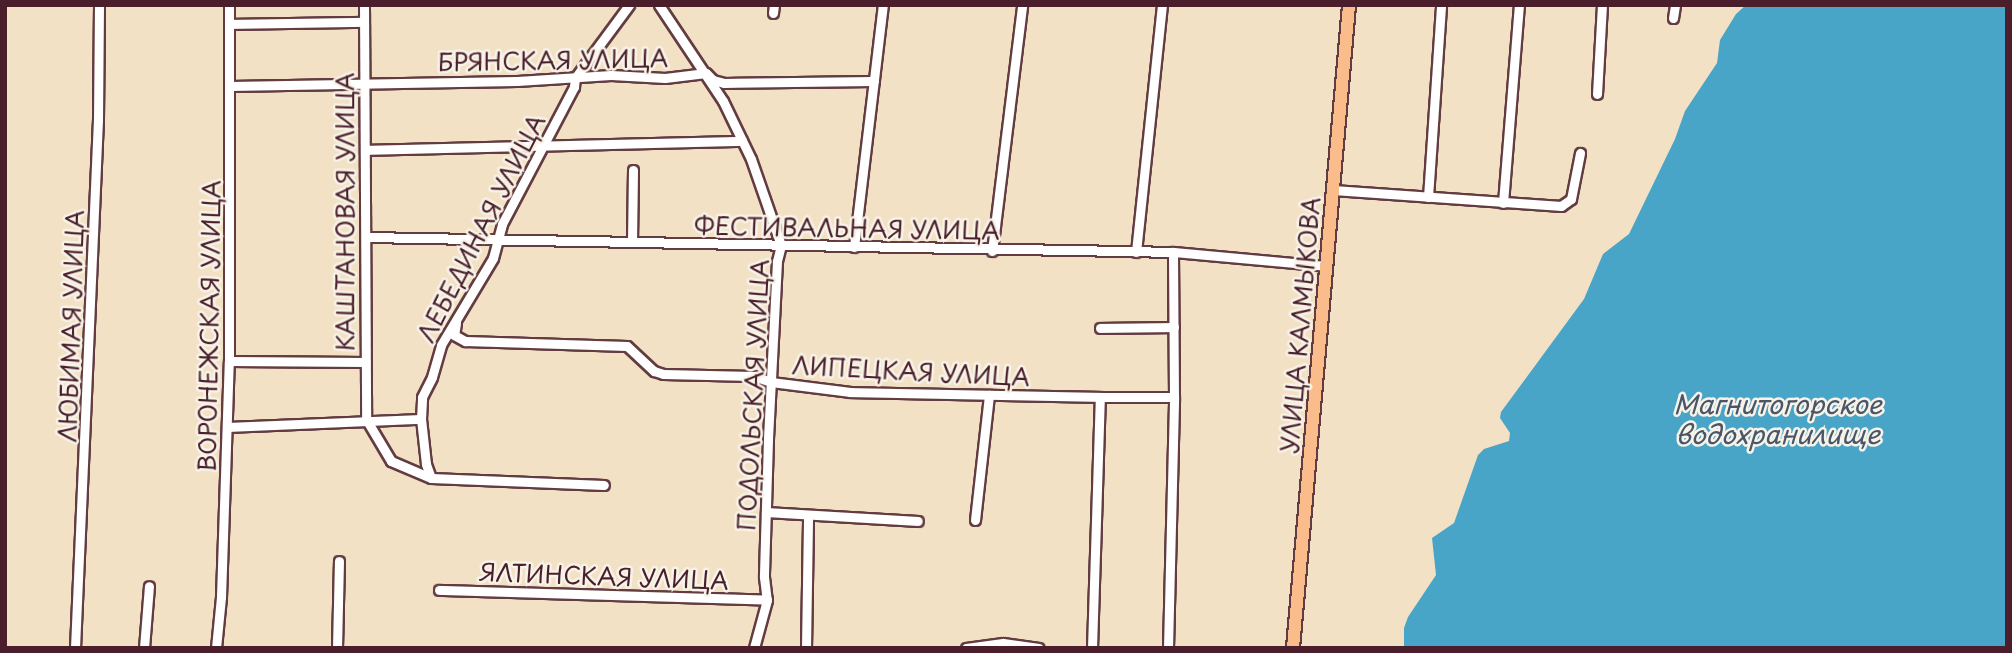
<!DOCTYPE html>
<html>
<head>
<meta charset="utf-8">
<style>
	body { margin:0 }
	#map { position:relative; width:2012px; height:653px; overflow:hidden; background:#f3e1c6; font-family:"Playpen Sans",sans-serif }
	div>[style] { position:absolute }
	[style*='--x'] { left:calc(var(--x)*1px); top:calc(var(--y)*1px); width:calc(var(--w)*1px); rotate:calc(var(--a)*1deg) }
	.water>* { inset:0; background:#48a5c7 }
	.roads { filter:drop-shadow(2px 0 #633c42) drop-shadow(-2px 0 #633c42) drop-shadow(0 2px #633c42) drop-shadow(0 -2px #633c42) }
	.minor>* { height:9px; margin:-4.5px; padding:0 4.5px; transform-origin:4.5px; border-radius:4.5px; background:#fff }
	.major>* { height:12px; margin:-6px; padding:0 6px; transform-origin:6px; border-radius:6px; background:#fabc8b }
	span { translate:-50% -50%; white-space:nowrap; text-align:center; line-height:1.15; -webkit-text-stroke:5px #f7f3e8; paint-order:stroke }
	.street-label { font-size:24px; color:#4a1f2b }
	.water-label { font-size:26px; color:#495569; font-style:italic }
	.frame { position:absolute; inset:0; border:7px solid #4a1f2b; pointer-events:none }
</style>
</head>
<body>
<div id="map">
	<div class="water">
		<i style="clip-path:polygon(1746px 5px,2007px 5px,2007px 648px,1404px 648px,1404px 628px,1408px 617px,1436px 575px,1432px 538px,1454px 523px,1478px 455px,1484px 449px,1509px 441px,1510px 433px,1500px 418px,1501px 412px,1584px 299px,1603px 254px,1629px 234px,1675px 139px,1685px 111px,1717px 63px,1720px 40px,1736px 14px)"></i>
	</div>
	<div class="roads">
		<div class="minor">
			<i style="--x:364;--y:5;--w:414;--a:89.7"></i>
			<i style="--x:366;--y:419;--w:49;--a:59.2"></i>
			<i style="--x:391;--y:461;--w:43;--a:23"></i>
			<i style="--x:431;--y:478;--w:173;--a:2.3"></i>
			<i style="--x:659;--y:5;--w:115;--a:56.3"></i>
			<i style="--x:723;--y:101;--w:64;--a:64.2"></i>
			<i style="--x:751;--y:159;--w:91;--a:70.8"></i>
			<i style="--x:781;--y:245;--w:16;--a:104"></i>
			<i style="--x:777;--y:261;--w:178;--a:92.9"></i>
			<i style="--x:768;--y:439;--w:138;--a:91.7"></i>
			<i style="--x:764;--y:577;--w:23;--a:83"></i>
			<i style="--x:767;--y:600;--w:50;--a:105.2"></i>
			<i style="--x:773;--y:13;--w:8;--a:-83"></i>
			<i style="--x:1673;--y:18;--w:13;--a:-81"></i>
			<i style="--x:230;--y:24;--w:134;--a:-0.9"></i>
			<i style="--x:230;--y:86;--w:287;--a:-1"></i>
			<i style="--x:517;--y:81;--w:94;--a:-3.7"></i>
			<i style="--x:611;--y:75;--w:54;--a:3.2"></i>
			<i style="--x:665;--y:78;--w:41;--a:-7"></i>
			<i style="--x:706;--y:73;--w:10;--a:45"></i>
			<i style="--x:713;--y:80;--w:11;--a:15"></i>
			<i style="--x:724;--y:83;--w:150;--a:-0.8"></i>
			<i style="--x:1597;--y:94;--w:89;--a:-86.8"></i>
			<i style="--x:365;--y:150;--w:377;--a:-1.4"></i>
			<i style="--x:1333;--y:190;--w:229;--a:4"></i>
			<i style="--x:1561;--y:206;--w:12;--a:-35"></i>
			<i style="--x:1571;--y:199;--w:47;--a:-78.9"></i>
			<i style="--x:1428;--y:197;--w:192;--a:-86.1"></i>
			<i style="--x:1503;--y:203;--w:199;--a:-85.4"></i>
			<i style="--x:366;--y:237;--w:807;--a:1.06"></i>
			<i style="--x:1173;--y:252;--w:154;--a:5.2"></i>
			<i style="--x:632;--y:242;--w:72;--a:-89.2"></i>
			<i style="--x:854;--y:247;--w:244;--a:-83.2"></i>
			<i style="--x:992;--y:251;--w:248;--a:-83"></i>
			<i style="--x:1136;--y:252;--w:248;--a:-84"></i>
			<i style="--x:456;--y:323;--w:12;--a:99"></i>
			<i style="--x:454;--y:335;--w:13;--a:29"></i>
			<i style="--x:465;--y:341;--w:162;--a:1.8"></i>
			<i style="--x:627;--y:346;--w:37;--a:43"></i>
			<i style="--x:654;--y:371;--w:9;--a:18"></i>
			<i style="--x:663;--y:374;--w:90;--a:1.3"></i>
			<i style="--x:753;--y:376;--w:19;--a:18"></i>
			<i style="--x:771;--y:382;--w:80;--a:7.2"></i>
			<i style="--x:850;--y:392;--w:250;--a:1.1"></i>
			<i style="--x:1100;--y:328;--w:74;--a:-0.8"></i>
			<i style="--x:229;--y:361;--w:136;--a:0.4"></i>
			<i style="--x:227;--y:427;--w:194;--a:-2.4"></i>
			<i style="--x:431;--y:478;--w:15;--a:-110"></i>
			<i style="--x:426;--y:464;--w:45;--a:-96.3"></i>
			<i style="--x:421;--y:419;--w:22;--a:-87"></i>
			<i style="--x:422;--y:397;--w:22;--a:-63"></i>
			<i style="--x:432;--y:377;--w:33;--a:-74"></i>
			<i style="--x:441;--y:345;--w:101;--a:-59.1"></i>
			<i style="--x:493;--y:258;--w:35;--a:-75"></i>
			<i style="--x:502;--y:224;--w:155;--a:-62.3"></i>
			<i style="--x:574;--y:87;--w:9;--a:-84"></i>
			<i style="--x:575;--y:78;--w:91;--a:-53.5"></i>
			<i style="--x:766;--y:512;--w:152;--a:3.4"></i>
			<i style="--x:975;--y:520;--w:126;--a:-83.6"></i>
			<i style="--x:439;--y:590;--w:328;--a:1.7"></i>
			<i style="--x:75;--y:648;--w:529;--a:-87.51"></i>
			<i style="--x:98;--y:120;--w:115;--a:-89.5"></i>
			<i style="--x:144;--y:648;--w:62;--a:-85.4"></i>
			<i style="--x:216;--y:648;--w:51;--a:-84.4"></i>
			<i style="--x:221;--y:597;--w:236;--a:-88.1"></i>
			<i style="--x:229;--y:361;--w:356;--a:-90"></i>
			<i style="--x:337;--y:648;--w:87;--a:-88.7"></i>
			<i style="--x:806;--y:648;--w:133;--a:-89.1"></i>
			<i style="--x:966;--y:648;--w:37;--a:-8"></i>
			<i style="--x:1003;--y:643;--w:36;--a:8"></i>
			<i style="--x:1092;--y:648;--w:251;--a:-88.2"></i>
			<i style="--x:1100;--y:397;--w:74;--a:0"></i>
			<i style="--x:1168;--y:648;--w:251;--a:-88.6"></i>
			<i style="--x:1174;--y:397;--w:145;--a:-90.4"></i>
		</div>
		<div class="major">
			<i style="--x:1293;--y:648;--w:645;--a:-85.02"></i>
		</div>
	</div>
	<div class="street-label">
		<span style="left:553px;top:60px;rotate:-1deg">БРЯНСКАЯ УЛИЦА</span>
		<span style="left:345px;top:212px;rotate:-90deg">КАШТАНОВАЯ УЛИЦА</span>
		<span style="left:481px;top:228px;rotate:-63deg">ЛЕБЕДИНАЯ УЛИЦА</span>
		<span style="left:847px;top:228px;rotate:1deg">ФЕСТИВАЛЬНАЯ УЛИЦА</span>
		<span style="left:1300px;top:325px;rotate:-85deg">УЛИЦА КАЛМЫКОВА</span>
		<span style="left:71px;top:326px;rotate:-88deg">ЛЮБИМАЯ УЛИЦА</span>
		<span style="left:209px;top:326px;rotate:-89deg">ВОРОНЕЖСКАЯ УЛИЦА</span>
		<span style="left:911px;top:371px;rotate:3deg">ЛИПЕЦКАЯ УЛИЦА</span>
		<span style="left:753px;top:395px;rotate:-87deg">ПОДОЛЬСКАЯ УЛИЦА</span>
		<span style="left:604px;top:576px;rotate:2deg">ЯЛТИНСКАЯ УЛИЦА</span>
	</div>
	<div class="water-label">
		<span style="left:1778px;top:419px">Магнитогорское<br>водохранилище</span>
	</div>
	<div class="frame"></div>
</div>
</body>
</html>
